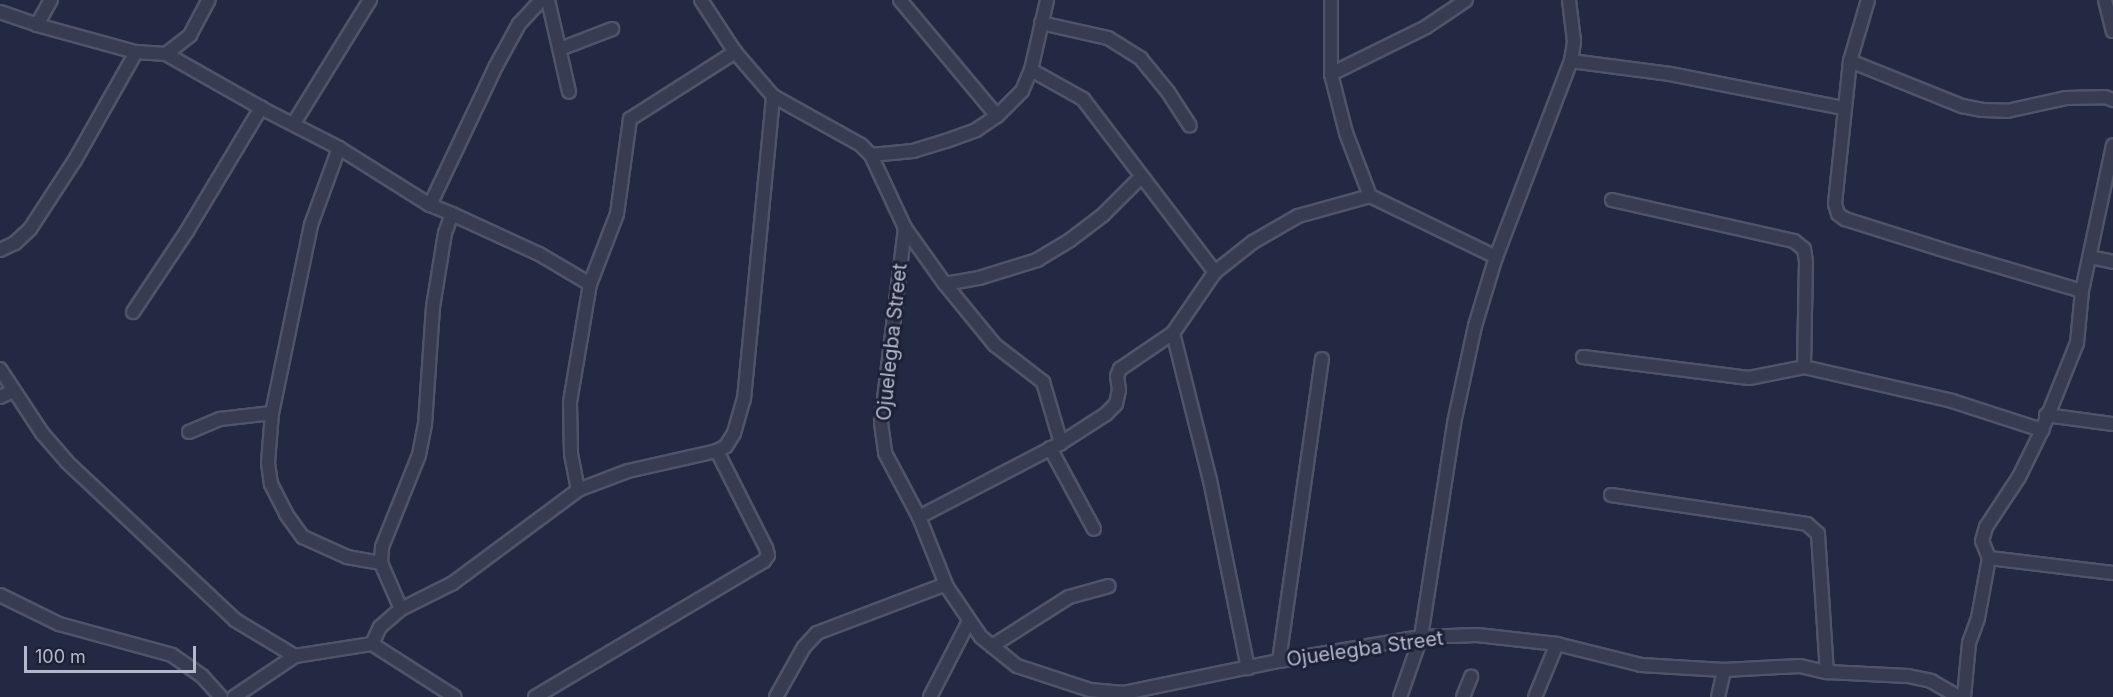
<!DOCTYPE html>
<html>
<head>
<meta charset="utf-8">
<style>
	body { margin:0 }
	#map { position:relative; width:2113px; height:697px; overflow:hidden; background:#232942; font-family:Inter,sans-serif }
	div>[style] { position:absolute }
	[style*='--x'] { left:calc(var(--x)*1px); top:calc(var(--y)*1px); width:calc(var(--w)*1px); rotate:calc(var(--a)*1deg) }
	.roads { filter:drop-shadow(2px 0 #4f5469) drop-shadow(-2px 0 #4f5469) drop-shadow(0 2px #4f5469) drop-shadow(0 -2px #4f5469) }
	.street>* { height:12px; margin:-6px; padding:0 6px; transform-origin:6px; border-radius:6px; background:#373c52 }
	span { translate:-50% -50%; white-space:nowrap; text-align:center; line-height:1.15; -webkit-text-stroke:6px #1c2137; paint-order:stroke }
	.street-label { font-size:20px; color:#b4b8cc }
	.scale { position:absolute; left:24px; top:646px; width:172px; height:27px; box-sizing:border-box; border:3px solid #b4b8cc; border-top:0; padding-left:8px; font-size:18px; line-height:21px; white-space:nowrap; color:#b4b8cc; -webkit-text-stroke:4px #1c2137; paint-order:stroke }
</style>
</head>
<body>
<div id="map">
	<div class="roads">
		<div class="street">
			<i style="--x:548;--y:0;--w:94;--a:77.1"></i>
			<i style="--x:701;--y:0;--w:62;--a:56.8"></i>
			<i style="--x:735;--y:52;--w:58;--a:49.2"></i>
			<i style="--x:773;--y:96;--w:101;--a:29.1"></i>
			<i style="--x:861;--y:145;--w:14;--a:45"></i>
			<i style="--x:871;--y:155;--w:81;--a:65"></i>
			<i style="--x:905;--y:228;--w:69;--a:54.5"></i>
			<i style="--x:945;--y:284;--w:79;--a:50.7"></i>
			<i style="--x:995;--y:345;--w:61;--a:37.6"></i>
			<i style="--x:1043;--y:382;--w:64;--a:73.6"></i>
			<i style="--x:900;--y:0;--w:151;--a:50.1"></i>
			<i style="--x:1331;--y:0;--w:74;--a:90"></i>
			<i style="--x:1331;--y:74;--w:61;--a:75.7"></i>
			<i style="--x:1346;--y:133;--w:67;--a:69.1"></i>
			<i style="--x:1370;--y:196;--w:140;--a:25.8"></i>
			<i style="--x:1868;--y:0;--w:64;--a:106.4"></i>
			<i style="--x:1850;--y:61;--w:144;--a:96"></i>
			<i style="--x:1835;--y:204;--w:10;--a:73"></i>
			<i style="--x:1838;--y:214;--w:9;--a:36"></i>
			<i style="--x:1845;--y:219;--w:100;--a:17.5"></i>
			<i style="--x:1940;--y:249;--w:148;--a:16.5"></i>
			<i style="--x:2105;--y:0;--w:32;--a:76"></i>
			<i style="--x:0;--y:12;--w:39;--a:19"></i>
			<i style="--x:37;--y:25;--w:103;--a:15.3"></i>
			<i style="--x:136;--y:52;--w:30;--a:4"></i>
			<i style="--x:166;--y:54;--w:109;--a:29.6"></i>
			<i style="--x:261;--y:108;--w:88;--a:27.1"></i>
			<i style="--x:339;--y:148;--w:107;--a:32.1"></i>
			<i style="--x:430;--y:205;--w:24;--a:22"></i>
			<i style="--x:452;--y:214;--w:20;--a:110"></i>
			<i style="--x:445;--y:233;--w:75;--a:99.2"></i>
			<i style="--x:433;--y:307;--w:117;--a:93.9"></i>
			<i style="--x:425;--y:424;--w:32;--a:101"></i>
			<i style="--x:419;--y:455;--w:99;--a:111.9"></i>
			<i style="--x:382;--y:547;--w:16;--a:94"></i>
			<i style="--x:381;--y:563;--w:50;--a:66.5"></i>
			<i style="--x:1041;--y:23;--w:69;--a:12.6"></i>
			<i style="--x:1108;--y:38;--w:39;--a:32"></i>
			<i style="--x:1141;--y:59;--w:43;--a:50.7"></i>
			<i style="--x:1168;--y:92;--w:40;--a:57.1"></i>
			<i style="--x:37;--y:25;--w:29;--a:-61"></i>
			<i style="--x:560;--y:49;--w:56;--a:-21"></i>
			<i style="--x:166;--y:54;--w:31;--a:-38"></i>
			<i style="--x:190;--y:35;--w:40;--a:-62"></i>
			<i style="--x:1571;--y:61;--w:100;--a:7.5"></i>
			<i style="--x:1670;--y:74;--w:177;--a:11.1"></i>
			<i style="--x:1850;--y:61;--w:121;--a:21.9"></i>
			<i style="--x:1962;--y:106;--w:21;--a:11"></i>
			<i style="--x:1983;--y:110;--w:24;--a:2"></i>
			<i style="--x:2007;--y:111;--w:60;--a:-12.4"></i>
			<i style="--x:2066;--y:98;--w:39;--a:-1"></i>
			<i style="--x:2105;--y:97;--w:9;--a:21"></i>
			<i style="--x:1031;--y:70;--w:60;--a:29.1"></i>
			<i style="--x:1083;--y:99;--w:218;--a:52.7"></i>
			<i style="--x:1331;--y:74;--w:106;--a:-26.3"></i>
			<i style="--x:1426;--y:27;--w:48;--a:-34"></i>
			<i style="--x:294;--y:123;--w:145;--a:-58.3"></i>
			<i style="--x:339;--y:148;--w:82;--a:110"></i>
			<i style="--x:311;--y:225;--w:192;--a:101.7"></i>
			<i style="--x:272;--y:413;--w:50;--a:94.6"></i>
			<i style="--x:268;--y:463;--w:21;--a:82"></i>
			<i style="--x:271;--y:484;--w:34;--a:63"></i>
			<i style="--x:286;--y:514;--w:29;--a:54"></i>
			<i style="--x:303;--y:537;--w:48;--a:24.4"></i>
			<i style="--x:347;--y:557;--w:35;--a:10"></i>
			<i style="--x:871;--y:155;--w:42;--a:-5.4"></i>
			<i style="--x:913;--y:151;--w:34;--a:-17"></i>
			<i style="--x:946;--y:141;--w:32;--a:-20"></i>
			<i style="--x:976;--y:130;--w:25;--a:-34"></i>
			<i style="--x:997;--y:116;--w:35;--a:-45"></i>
			<i style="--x:1022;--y:91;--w:23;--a:-67"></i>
			<i style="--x:1031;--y:70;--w:72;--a:-77.1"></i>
			<i style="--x:1612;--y:200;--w:187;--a:12.7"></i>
			<i style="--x:1794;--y:241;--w:13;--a:39"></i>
			<i style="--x:1804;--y:249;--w:13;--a:81"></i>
			<i style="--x:1806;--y:262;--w:105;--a:91.1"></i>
			<i style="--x:430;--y:205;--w:154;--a:-64.6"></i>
			<i style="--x:496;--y:66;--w:48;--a:-61.3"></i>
			<i style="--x:519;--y:24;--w:33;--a:-47"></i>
			<i style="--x:452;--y:214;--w:96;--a:24.7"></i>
			<i style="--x:539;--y:254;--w:59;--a:30.5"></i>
			<i style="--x:905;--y:228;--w:196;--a:97"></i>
			<i style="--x:881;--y:423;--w:30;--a:82"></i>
			<i style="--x:885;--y:453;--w:72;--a:62"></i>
			<i style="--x:919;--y:517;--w:75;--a:68.2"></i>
			<i style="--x:0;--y:250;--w:17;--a:-25"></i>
			<i style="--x:15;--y:243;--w:21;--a:-43"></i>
			<i style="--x:30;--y:229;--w:82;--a:-56.9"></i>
			<i style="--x:75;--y:160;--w:124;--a:-60.5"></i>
			<i style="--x:2090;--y:257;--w:24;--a:12"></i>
			<i style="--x:945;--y:284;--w:35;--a:-10"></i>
			<i style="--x:979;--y:278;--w:61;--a:-17.2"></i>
			<i style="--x:1037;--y:260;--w:39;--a:-31"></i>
			<i style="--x:1070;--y:240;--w:41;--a:-37.1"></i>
			<i style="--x:1103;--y:215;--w:52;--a:-45"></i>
			<i style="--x:133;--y:312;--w:97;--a:-56.3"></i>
			<i style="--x:187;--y:231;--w:144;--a:-59"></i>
			<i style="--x:1173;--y:333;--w:152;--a:75.9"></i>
			<i style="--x:1210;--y:480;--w:192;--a:78.6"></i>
			<i style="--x:1583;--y:357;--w:167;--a:7.2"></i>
			<i style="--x:1749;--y:378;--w:56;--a:-11.3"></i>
			<i style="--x:1804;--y:367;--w:152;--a:12.9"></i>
			<i style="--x:1952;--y:401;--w:95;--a:17.9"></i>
			<i style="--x:0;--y:369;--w:77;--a:56.7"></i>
			<i style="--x:42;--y:433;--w:38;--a:49"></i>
			<i style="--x:67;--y:462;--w:231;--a:43.2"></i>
			<i style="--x:235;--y:620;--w:70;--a:31"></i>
			<i style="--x:295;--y:656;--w:78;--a:-8.9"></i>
			<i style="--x:372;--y:644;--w:98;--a:32.6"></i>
			<i style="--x:0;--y:397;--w:14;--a:-25"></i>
			<i style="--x:2046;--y:415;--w:68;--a:7.7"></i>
			<i style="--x:189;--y:432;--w:34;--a:-23"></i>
			<i style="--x:220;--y:419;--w:52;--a:-6.6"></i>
			<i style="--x:1050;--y:448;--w:92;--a:61.5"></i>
			<i style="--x:578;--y:490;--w:37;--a:-101"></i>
			<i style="--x:571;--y:454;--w:52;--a:-91.1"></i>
			<i style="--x:570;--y:402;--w:120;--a:-80.4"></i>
			<i style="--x:590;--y:284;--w:75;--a:-68.9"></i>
			<i style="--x:617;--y:214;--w:96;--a:-82.2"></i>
			<i style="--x:630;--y:119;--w:125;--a:-32.5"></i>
			<i style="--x:1611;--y:495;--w:198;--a:8.4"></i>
			<i style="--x:1807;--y:524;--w:15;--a:42"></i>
			<i style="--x:1818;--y:534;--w:138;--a:86.3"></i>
			<i style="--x:919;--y:517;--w:160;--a:-27.5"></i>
			<i style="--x:1061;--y:443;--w:54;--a:-32.8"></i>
			<i style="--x:1106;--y:414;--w:14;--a:-45"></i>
			<i style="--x:1116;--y:404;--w:14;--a:-78"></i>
			<i style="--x:1119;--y:390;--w:14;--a:-98"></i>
			<i style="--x:1117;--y:376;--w:8;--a:-67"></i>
			<i style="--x:1120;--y:369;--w:64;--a:-34.2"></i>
			<i style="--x:1173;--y:333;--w:74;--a:-55.5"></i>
			<i style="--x:1215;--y:272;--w:48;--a:-38.3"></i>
			<i style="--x:1253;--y:242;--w:52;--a:-30"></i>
			<i style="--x:1298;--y:216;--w:75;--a:-15.5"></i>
			<i style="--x:1989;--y:558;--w:125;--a:6.9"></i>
			<i style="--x:0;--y:595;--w:66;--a:26.2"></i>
			<i style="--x:59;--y:624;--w:117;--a:15.3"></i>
			<i style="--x:172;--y:655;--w:37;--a:35"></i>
			<i style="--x:202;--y:676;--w:28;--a:48"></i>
			<i style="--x:372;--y:644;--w:19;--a:-65"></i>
			<i style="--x:380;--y:627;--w:28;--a:-41"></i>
			<i style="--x:401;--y:609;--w:58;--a:-26.6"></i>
			<i style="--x:453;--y:583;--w:156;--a:-36.6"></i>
			<i style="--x:578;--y:490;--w:53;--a:-20.8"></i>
			<i style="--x:628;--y:471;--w:91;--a:-12.7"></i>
			<i style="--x:717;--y:451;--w:10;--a:-29"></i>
			<i style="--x:726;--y:446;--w:15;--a:-58"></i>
			<i style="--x:734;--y:433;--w:35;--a:-74"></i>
			<i style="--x:744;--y:399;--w:304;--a:-84.5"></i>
			<i style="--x:992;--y:646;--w:91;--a:-32.5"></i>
			<i style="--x:1069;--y:597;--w:41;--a:-15.4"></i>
			<i style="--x:1279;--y:661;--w:305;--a:-81.9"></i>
			<i style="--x:234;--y:697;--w:73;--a:-33.9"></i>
			<i style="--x:535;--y:697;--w:266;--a:-30.7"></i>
			<i style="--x:764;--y:561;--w:7;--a:-56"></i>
			<i style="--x:768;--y:555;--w:7;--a:-106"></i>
			<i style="--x:766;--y:548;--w:109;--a:-116.8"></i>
			<i style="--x:776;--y:697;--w:57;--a:-60.8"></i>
			<i style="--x:804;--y:647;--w:19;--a:-47"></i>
			<i style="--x:817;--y:633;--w:133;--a:-20.8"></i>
			<i style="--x:941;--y:586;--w:6;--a:9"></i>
			<i style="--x:947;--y:587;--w:60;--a:55.8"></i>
			<i style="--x:981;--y:637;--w:46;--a:38.9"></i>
			<i style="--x:1017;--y:666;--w:77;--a:18.2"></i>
			<i style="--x:1090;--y:690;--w:34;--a:5"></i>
			<i style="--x:1124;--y:693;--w:158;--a:-11.7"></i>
			<i style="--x:1279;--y:661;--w:144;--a:-9.6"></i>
			<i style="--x:1421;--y:637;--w:56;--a:-2"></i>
			<i style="--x:1477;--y:635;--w:81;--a:6.4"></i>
			<i style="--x:1557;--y:644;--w:87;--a:14"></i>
			<i style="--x:1641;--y:665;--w:83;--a:3.4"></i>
			<i style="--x:1724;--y:670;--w:76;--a:-3"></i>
			<i style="--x:1800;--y:666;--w:28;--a:13"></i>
			<i style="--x:1827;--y:672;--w:81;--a:2.8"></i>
			<i style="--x:1908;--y:676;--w:24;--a:12"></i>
			<i style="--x:1931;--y:681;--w:32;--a:30"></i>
			<i style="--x:930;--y:697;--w:85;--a:-62.8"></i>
			<i style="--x:1400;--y:697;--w:64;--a:-70.7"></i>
			<i style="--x:1421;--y:637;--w:217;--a:-81.2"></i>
			<i style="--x:1454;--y:423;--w:99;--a:-77.8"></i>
			<i style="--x:1475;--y:326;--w:72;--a:-73.1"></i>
			<i style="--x:1496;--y:257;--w:210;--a:-69.1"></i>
			<i style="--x:1571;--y:61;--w:20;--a:-81"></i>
			<i style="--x:1574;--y:41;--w:41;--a:-97"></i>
			<i style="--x:1463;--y:697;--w:22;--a:-68"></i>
			<i style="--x:1535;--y:697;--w:57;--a:-67.5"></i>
			<i style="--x:1718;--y:697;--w:28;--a:-77"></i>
			<i style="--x:1964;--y:697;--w:54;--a:-84.7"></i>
			<i style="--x:1969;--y:643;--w:27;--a:-70"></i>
			<i style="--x:1978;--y:618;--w:61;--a:-79.6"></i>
			<i style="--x:1989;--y:558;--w:18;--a:-112"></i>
			<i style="--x:1982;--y:541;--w:15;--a:-74"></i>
			<i style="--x:1986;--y:527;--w:60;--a:-56.6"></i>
			<i style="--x:2019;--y:477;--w:52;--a:-63.9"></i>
			<i style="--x:2042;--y:430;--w:94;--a:-68.1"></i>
			<i style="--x:2077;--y:343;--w:52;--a:-84.5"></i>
			<i style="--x:2082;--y:291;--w:149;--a:-78"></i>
		</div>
	</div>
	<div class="street-label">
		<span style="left:892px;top:342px;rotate:-84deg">Ojuelegba Street</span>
		<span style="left:1365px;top:649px;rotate:-8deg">Ojuelegba Street</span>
	</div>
	<div class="scale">100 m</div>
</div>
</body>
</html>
